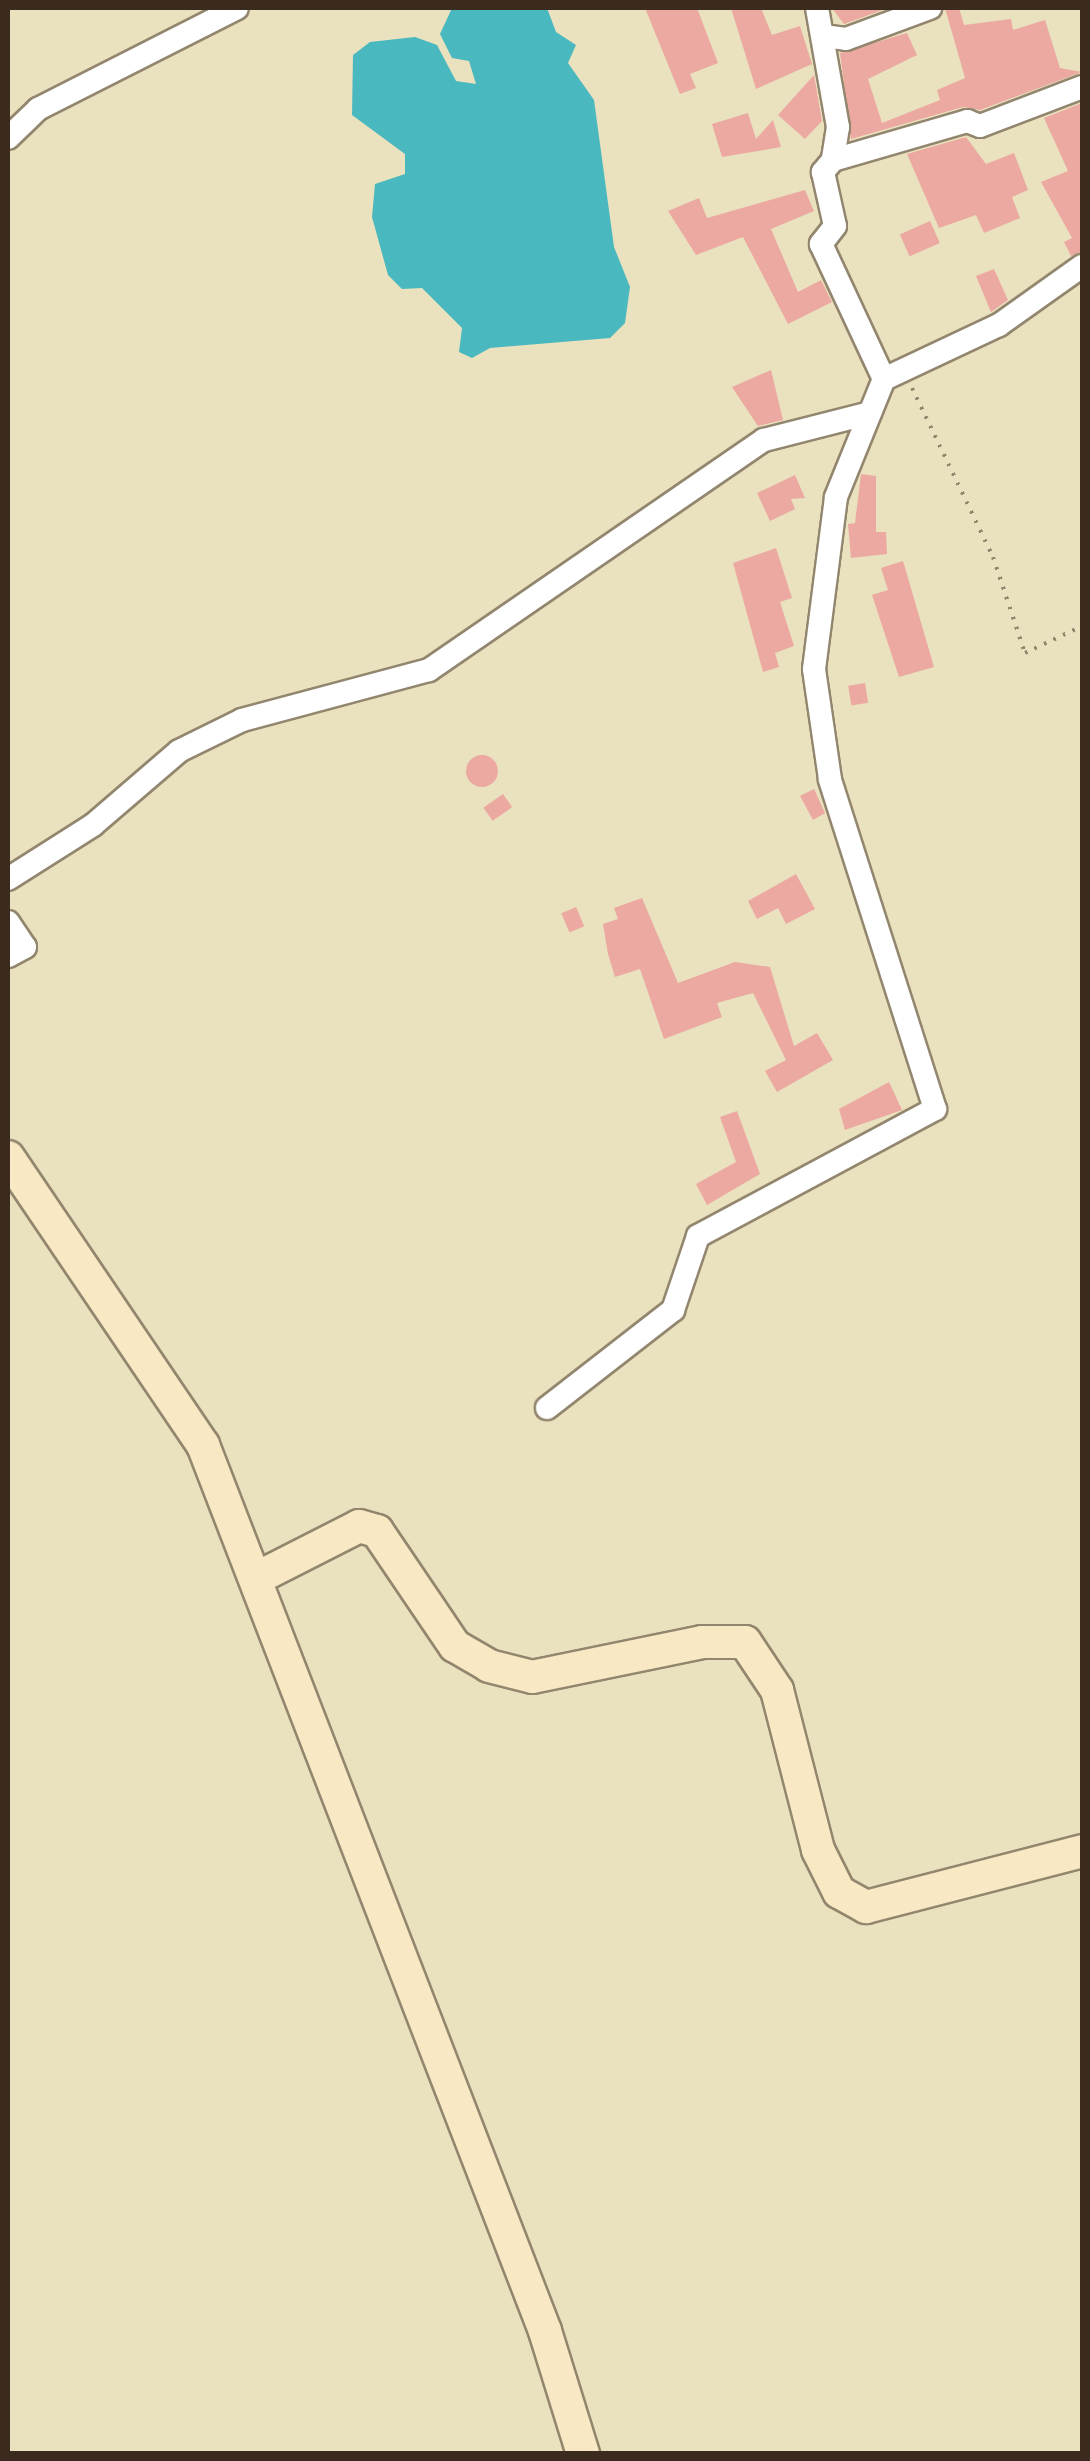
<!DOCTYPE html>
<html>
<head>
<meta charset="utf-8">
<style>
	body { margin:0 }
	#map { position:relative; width:1090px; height:2461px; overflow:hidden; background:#eae1be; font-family:Mali,sans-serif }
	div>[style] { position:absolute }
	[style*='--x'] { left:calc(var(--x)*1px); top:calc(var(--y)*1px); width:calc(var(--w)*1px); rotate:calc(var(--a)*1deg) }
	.water>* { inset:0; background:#49b8bf }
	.building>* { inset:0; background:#eba9a1; transform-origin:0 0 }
	.round { border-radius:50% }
	.path>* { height:4px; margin-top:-2px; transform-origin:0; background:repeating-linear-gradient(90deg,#92866e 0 2.5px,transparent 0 10.5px) }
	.roads { filter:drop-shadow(2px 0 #92866e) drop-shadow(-2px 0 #92866e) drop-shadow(0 2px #92866e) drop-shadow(0 -2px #92866e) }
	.street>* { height:22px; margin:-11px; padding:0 11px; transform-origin:11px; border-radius:11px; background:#fff }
	.secondary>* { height:32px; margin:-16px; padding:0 16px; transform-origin:16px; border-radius:16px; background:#f8e8c3 }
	span { translate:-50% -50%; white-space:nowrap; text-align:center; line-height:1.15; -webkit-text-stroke:10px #fcf5e5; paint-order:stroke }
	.frame { position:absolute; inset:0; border:10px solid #3b2a1e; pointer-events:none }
</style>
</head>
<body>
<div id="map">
	<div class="water">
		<i style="clip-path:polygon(452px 8px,547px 8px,556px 32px,576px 45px,568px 63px,594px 100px,614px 247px,630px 287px,625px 323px,610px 338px,490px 348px,472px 358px,459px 352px,462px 328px,422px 288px,402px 289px,388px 275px,372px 217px,375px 184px,405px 174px,405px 154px,352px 115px,353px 55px,370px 42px,415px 37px,437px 45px,456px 81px,476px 84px,469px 61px,452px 58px,440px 34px)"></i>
	</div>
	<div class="building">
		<i style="clip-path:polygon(645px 8px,697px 8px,718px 63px,690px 74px,696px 88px,680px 94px)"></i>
		<i style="clip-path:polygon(731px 8px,761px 8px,772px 35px,800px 26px,812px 64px,756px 89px)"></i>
		<i style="clip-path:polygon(832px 8px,888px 8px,844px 24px)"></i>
		<i style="clip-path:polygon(945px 8px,959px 8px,964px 25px,1011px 19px,1013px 30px,1045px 20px,1060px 68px,1082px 72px,980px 110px,963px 107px,851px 139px,840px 53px,907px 33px,917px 55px,868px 79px,882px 123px,940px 100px,937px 90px,965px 78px)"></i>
		<i style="clip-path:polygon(814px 75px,822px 121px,805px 139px,778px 115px)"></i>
		<i style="clip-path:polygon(1082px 103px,1082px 251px,1071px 256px,1064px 242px,1072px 238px,1041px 182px,1068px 171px,1044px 118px)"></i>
		<i style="clip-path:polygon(748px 113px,756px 139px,773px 120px,781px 147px,722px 157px,712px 124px)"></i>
		<i style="clip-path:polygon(966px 137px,986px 164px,1014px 153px,1028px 190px,1012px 197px,1020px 218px,984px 233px,976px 215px,939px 228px,907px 154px)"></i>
		<i style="clip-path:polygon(805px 190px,814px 211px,771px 229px,798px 292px,821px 280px,832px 302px,788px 324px,743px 237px,696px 255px,668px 211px,699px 198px,707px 218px)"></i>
		<i style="left:930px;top:221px;width:24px;height:33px;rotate:66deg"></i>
		<i style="clip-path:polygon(994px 269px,1008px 300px,991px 312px,976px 276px)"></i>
		<i style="clip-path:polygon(771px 370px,783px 420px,758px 426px,732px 387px)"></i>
		<i style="clip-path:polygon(861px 474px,876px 476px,876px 532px,886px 532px,887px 554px,851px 558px,848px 524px,855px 523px)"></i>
		<i style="clip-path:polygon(795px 475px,805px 498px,791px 499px,795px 509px,770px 521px,757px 493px)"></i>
		<i style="clip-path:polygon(776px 548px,792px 598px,780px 602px,794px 646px,775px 653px,779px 667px,763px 672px,733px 563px)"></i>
		<i style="clip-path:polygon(903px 561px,934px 667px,899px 677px,872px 595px,888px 590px,881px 568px)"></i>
		<i style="left:865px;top:683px;width:20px;height:17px;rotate:81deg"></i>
		<i class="round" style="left:466px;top:755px;width:32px;height:32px"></i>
		<i style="clip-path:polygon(814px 789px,825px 813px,813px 820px,800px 796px)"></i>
		<i style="left:503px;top:794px;width:16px;height:24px;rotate:55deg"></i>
		<i style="clip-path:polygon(796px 874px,815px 909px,786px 924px,778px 908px,757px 919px,748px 901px)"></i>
		<i style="clip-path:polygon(642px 898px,678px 983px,735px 962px,770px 967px,794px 1046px,817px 1033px,833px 1060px,777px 1092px,765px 1071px,786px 1060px,753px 993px,717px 1003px,722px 1017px,664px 1039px,640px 969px,615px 977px,608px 954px,603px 924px,618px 919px,614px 908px)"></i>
		<i style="left:576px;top:907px;width:21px;height:16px;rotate:67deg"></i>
		<i style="clip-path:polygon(889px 1082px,902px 1110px,845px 1130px,839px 1109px)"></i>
		<i style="clip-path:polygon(737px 1111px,760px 1174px,707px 1205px,696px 1184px,736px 1162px,720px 1117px)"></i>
	</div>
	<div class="path">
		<i style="--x:912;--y:388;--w:187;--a:64.4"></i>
		<i style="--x:993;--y:557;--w:101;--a:71.6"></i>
		<i style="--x:1025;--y:653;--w:63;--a:-25.3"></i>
	</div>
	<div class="roads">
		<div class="street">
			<i style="--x:817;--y:8;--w:121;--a:80"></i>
			<i style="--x:838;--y:127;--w:33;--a:99"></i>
			<i style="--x:833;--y:160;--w:140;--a:-16.2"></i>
			<i style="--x:967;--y:121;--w:14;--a:21"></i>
			<i style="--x:980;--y:126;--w:109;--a:-20.9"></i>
			<i style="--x:823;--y:36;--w:23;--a:7"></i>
			<i style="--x:846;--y:39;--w:90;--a:-20.3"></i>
			<i style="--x:8;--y:138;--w:42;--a:-44"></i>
			<i style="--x:38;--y:109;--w:223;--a:-26.9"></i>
			<i style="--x:833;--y:160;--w:16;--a:130"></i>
			<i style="--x:823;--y:172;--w:55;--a:77.5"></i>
			<i style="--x:835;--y:226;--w:23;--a:128"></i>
			<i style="--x:821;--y:244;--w:149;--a:65"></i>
			<i style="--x:8;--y:879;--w:101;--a:-32.4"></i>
			<i style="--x:93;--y:825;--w:113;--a:-40.7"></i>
			<i style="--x:179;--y:751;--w:70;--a:-26.2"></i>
			<i style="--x:242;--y:720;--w:194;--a:-15"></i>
			<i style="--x:429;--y:670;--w:406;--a:-34.5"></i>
			<i style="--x:764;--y:440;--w:109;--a:-14.3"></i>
			<i style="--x:8;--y:922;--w:30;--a:56"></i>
			<i style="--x:25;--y:947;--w:19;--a:152"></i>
			<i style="--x:547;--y:1408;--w:160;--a:-37.9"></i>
			<i style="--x:673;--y:1310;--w:78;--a:-71.3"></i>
			<i style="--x:698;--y:1236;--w:269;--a:-28.2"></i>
			<i style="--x:935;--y:1109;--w:346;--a:-107.7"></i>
			<i style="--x:830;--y:779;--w:111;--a:-98.3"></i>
			<i style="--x:814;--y:669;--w:173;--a:-82.7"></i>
			<i style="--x:836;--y:497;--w:127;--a:-67.9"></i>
			<i style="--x:884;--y:379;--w:127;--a:-25.2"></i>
			<i style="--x:999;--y:325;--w:102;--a:-35.4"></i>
		</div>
		<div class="secondary">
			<i style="--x:8;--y:1157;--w:348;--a:55.9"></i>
			<i style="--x:203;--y:1445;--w:950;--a:68.89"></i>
			<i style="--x:545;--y:2331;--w:129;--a:72.8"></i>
			<i style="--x:259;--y:1577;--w:112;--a:-27"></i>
			<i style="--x:359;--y:1526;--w:19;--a:16"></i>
			<i style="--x:377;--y:1531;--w:139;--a:55.9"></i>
			<i style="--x:455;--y:1646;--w:39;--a:30"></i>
			<i style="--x:489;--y:1666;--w:44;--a:14.3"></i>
			<i style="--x:532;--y:1677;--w:174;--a:-11.6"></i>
			<i style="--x:702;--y:1642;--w:43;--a:0"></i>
			<i style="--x:745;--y:1642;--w:58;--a:56.3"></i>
			<i style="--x:777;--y:1690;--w:165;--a:75.6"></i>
			<i style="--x:818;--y:1850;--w:47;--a:63.4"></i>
			<i style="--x:839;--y:1892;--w:31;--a:29"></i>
			<i style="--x:866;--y:1907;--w:223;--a:-14.5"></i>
		</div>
	</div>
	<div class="frame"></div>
</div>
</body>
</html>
